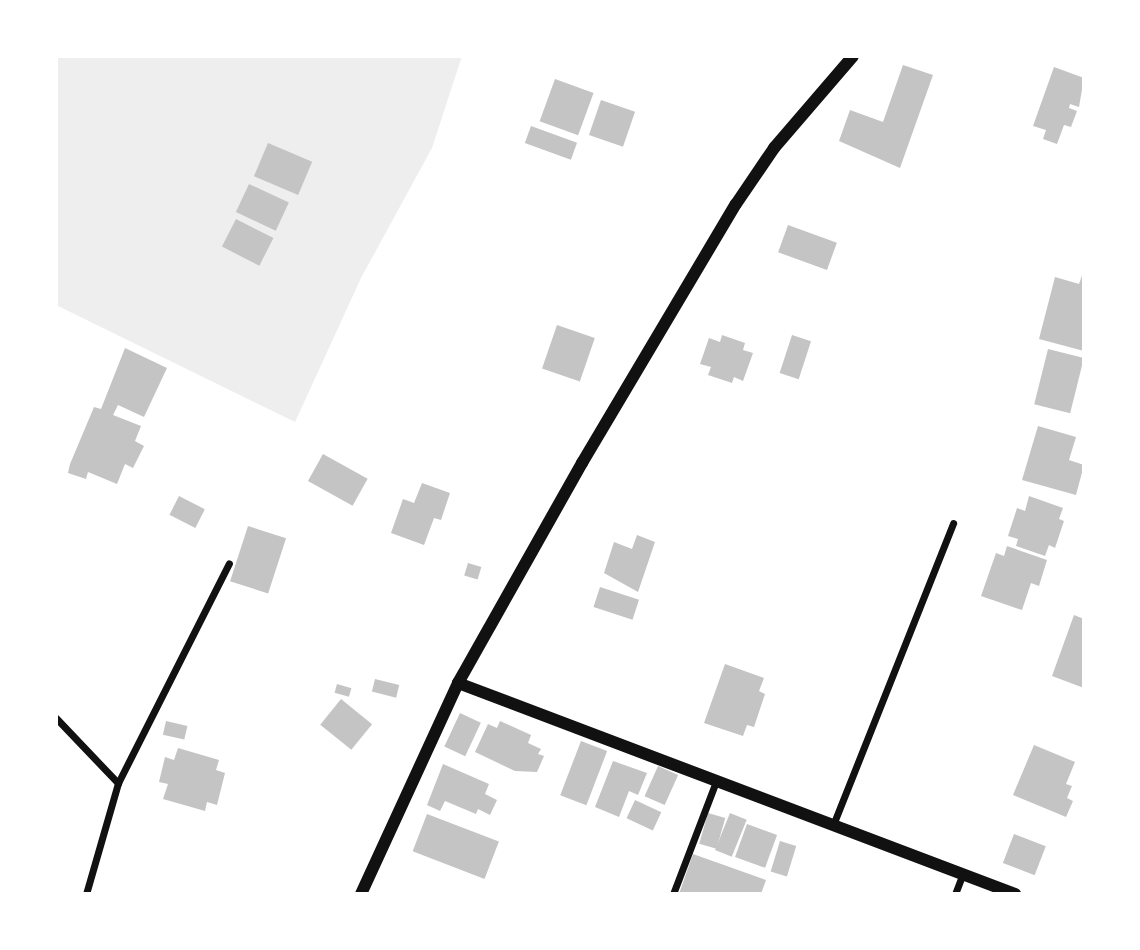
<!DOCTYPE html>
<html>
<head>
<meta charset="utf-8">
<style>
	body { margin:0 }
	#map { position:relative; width:1140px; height:950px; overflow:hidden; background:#fff; font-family:Overpass,sans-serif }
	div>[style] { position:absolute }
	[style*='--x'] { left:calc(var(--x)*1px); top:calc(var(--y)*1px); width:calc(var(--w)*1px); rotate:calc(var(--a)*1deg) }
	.green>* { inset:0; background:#eee }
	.building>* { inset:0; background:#c4c4c4; transform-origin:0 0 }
	.minor>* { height:7px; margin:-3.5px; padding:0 3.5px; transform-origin:3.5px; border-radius:3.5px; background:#111 }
	.tertiary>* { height:12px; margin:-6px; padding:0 6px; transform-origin:6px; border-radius:6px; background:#111 }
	span { translate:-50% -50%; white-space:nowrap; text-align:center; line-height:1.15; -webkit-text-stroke:7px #fff; paint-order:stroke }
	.frame { position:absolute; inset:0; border:58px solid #fff; pointer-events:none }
</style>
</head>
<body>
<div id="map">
	<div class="green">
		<i style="clip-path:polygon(56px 56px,462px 56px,432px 148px,361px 278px,295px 422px,56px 305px)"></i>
	</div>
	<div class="building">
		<i style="clip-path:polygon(903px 65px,933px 75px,900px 168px,839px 141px,850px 110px,883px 122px)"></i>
		<i style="clip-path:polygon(1054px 67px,1084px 78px,1079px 107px,1070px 104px,1069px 108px,1077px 111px,1071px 127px,1064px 125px,1057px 144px,1043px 139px,1046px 130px,1033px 126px)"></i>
		<i style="left:555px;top:79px;width:41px;height:45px;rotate:20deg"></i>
		<i style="left:601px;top:100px;width:36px;height:37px;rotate:19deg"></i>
		<i style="left:531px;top:126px;width:49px;height:18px;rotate:20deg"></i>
		<i style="left:268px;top:143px;width:48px;height:36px;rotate:23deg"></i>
		<i style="left:249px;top:184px;width:44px;height:31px;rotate:25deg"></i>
		<i style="left:236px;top:219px;width:42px;height:31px;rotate:27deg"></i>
		<i style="left:788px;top:225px;width:52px;height:29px;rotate:20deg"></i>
		<i style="clip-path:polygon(1084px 270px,1084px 351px,1039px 339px,1055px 277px,1079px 284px)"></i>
		<i style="left:557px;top:325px;width:40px;height:46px;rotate:19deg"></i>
		<i style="clip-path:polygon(722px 335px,745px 343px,743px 350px,753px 353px,743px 381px,734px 377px,732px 383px,708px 375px,711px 367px,700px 364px,709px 338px,720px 342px)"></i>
		<i style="left:792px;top:335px;width:20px;height:40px;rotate:18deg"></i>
		<i style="clip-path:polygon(125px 348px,167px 368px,144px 417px,118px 405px,113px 415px,141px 426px,135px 441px,144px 446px,133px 468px,125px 464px,117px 484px,88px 472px,86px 479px,68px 473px,70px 464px,94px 407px,101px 409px)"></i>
		<i style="left:1048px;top:349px;width:37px;height:57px;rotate:14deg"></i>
		<i style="clip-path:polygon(1038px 426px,1076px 437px,1069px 460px,1084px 465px,1076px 495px,1022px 480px)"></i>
		<i style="left:323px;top:454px;width:51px;height:31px;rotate:29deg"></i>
		<i style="clip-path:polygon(422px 483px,450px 493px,441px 520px,434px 518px,424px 545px,391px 533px,403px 499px,414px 503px)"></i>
		<i style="left:179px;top:496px;width:29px;height:21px;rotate:27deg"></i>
		<i style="clip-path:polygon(1029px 496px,1063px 508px,1059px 519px,1064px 521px,1055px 548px,1049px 545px,1045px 556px,1016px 546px,1018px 539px,1008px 536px,1017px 508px,1025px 511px)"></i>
		<i style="left:248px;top:526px;width:40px;height:58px;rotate:18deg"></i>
		<i style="clip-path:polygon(637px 535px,655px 542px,638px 592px,604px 573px,614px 542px,632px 549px)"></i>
		<i style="clip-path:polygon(1007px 546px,1047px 560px,1039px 586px,1031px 583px,1022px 610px,981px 596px,996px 553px,1004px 556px)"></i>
		<i style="left:468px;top:563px;width:14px;height:13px;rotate:17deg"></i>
		<i style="left:600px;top:587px;width:41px;height:21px;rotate:18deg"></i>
		<i style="clip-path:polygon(1074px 615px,1084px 619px,1084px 688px,1052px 676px)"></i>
		<i style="clip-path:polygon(725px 664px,764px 678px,759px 691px,765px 694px,754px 727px,747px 725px,743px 736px,704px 723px)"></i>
		<i style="left:375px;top:679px;width:25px;height:13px;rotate:14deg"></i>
		<i style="left:337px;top:684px;width:15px;height:9px;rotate:16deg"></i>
		<i style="left:341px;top:699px;width:40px;height:33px;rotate:39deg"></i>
		<i style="left:460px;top:713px;width:23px;height:37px;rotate:25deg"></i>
		<i style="left:166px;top:721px;width:22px;height:14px;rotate:13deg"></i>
		<i style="clip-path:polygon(500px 721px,531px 735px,528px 743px,541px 749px,538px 754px,544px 756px,537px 772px,515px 771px,475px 752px,488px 724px,497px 728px)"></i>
		<i style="left:581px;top:741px;width:28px;height:58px;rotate:21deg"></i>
		<i style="clip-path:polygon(1034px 745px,1075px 762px,1066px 784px,1072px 786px,1067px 798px,1073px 801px,1066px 817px,1013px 795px)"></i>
		<i style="clip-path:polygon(178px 748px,219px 760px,216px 770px,225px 773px,217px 805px,207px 802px,205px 811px,163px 799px,168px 784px,159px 782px,165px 757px,174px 760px)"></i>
		<i style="clip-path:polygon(613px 761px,647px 773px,638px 795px,629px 791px,619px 817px,595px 807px)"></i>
		<i style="clip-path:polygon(443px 764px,489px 784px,485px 794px,497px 800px,490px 815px,478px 809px,476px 814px,445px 801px,440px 811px,427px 805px)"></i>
		<i style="left:658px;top:766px;width:22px;height:33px;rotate:24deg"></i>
		<i style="left:635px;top:800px;width:29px;height:20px;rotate:25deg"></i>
		<i style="left:708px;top:813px;width:18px;height:32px;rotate:16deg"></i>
		<i style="left:730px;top:813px;width:18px;height:40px;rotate:22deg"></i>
		<i style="left:427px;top:814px;width:77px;height:40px;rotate:21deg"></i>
		<i style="left:747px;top:824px;width:32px;height:35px;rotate:20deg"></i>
		<i style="left:1014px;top:834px;width:34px;height:31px;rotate:21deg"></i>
		<i style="left:780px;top:841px;width:17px;height:32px;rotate:17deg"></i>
		<i style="clip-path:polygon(693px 854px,766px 880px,761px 894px,679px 894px)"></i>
	</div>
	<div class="minor">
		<i style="--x:56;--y:718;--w:90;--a:46.4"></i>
		<i style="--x:833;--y:825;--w:325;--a:-68.3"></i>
		<i style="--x:86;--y:894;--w:116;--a:-73.9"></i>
		<i style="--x:118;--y:783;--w:246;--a:-63.2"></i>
		<i style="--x:673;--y:894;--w:123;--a:-69.1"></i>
		<i style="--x:955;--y:894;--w:19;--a:-69"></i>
	</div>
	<div class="tertiary">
		<i style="--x:458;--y:683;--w:596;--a:20.75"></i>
		<i style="--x:361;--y:894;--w:232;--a:-65.3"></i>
		<i style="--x:458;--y:683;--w:253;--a:-60.6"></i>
		<i style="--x:582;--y:463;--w:301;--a:-59.3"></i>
		<i style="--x:736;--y:204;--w:68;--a:-55.8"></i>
		<i style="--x:774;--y:148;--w:121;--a:-49.3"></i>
	</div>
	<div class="frame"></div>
</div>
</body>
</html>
